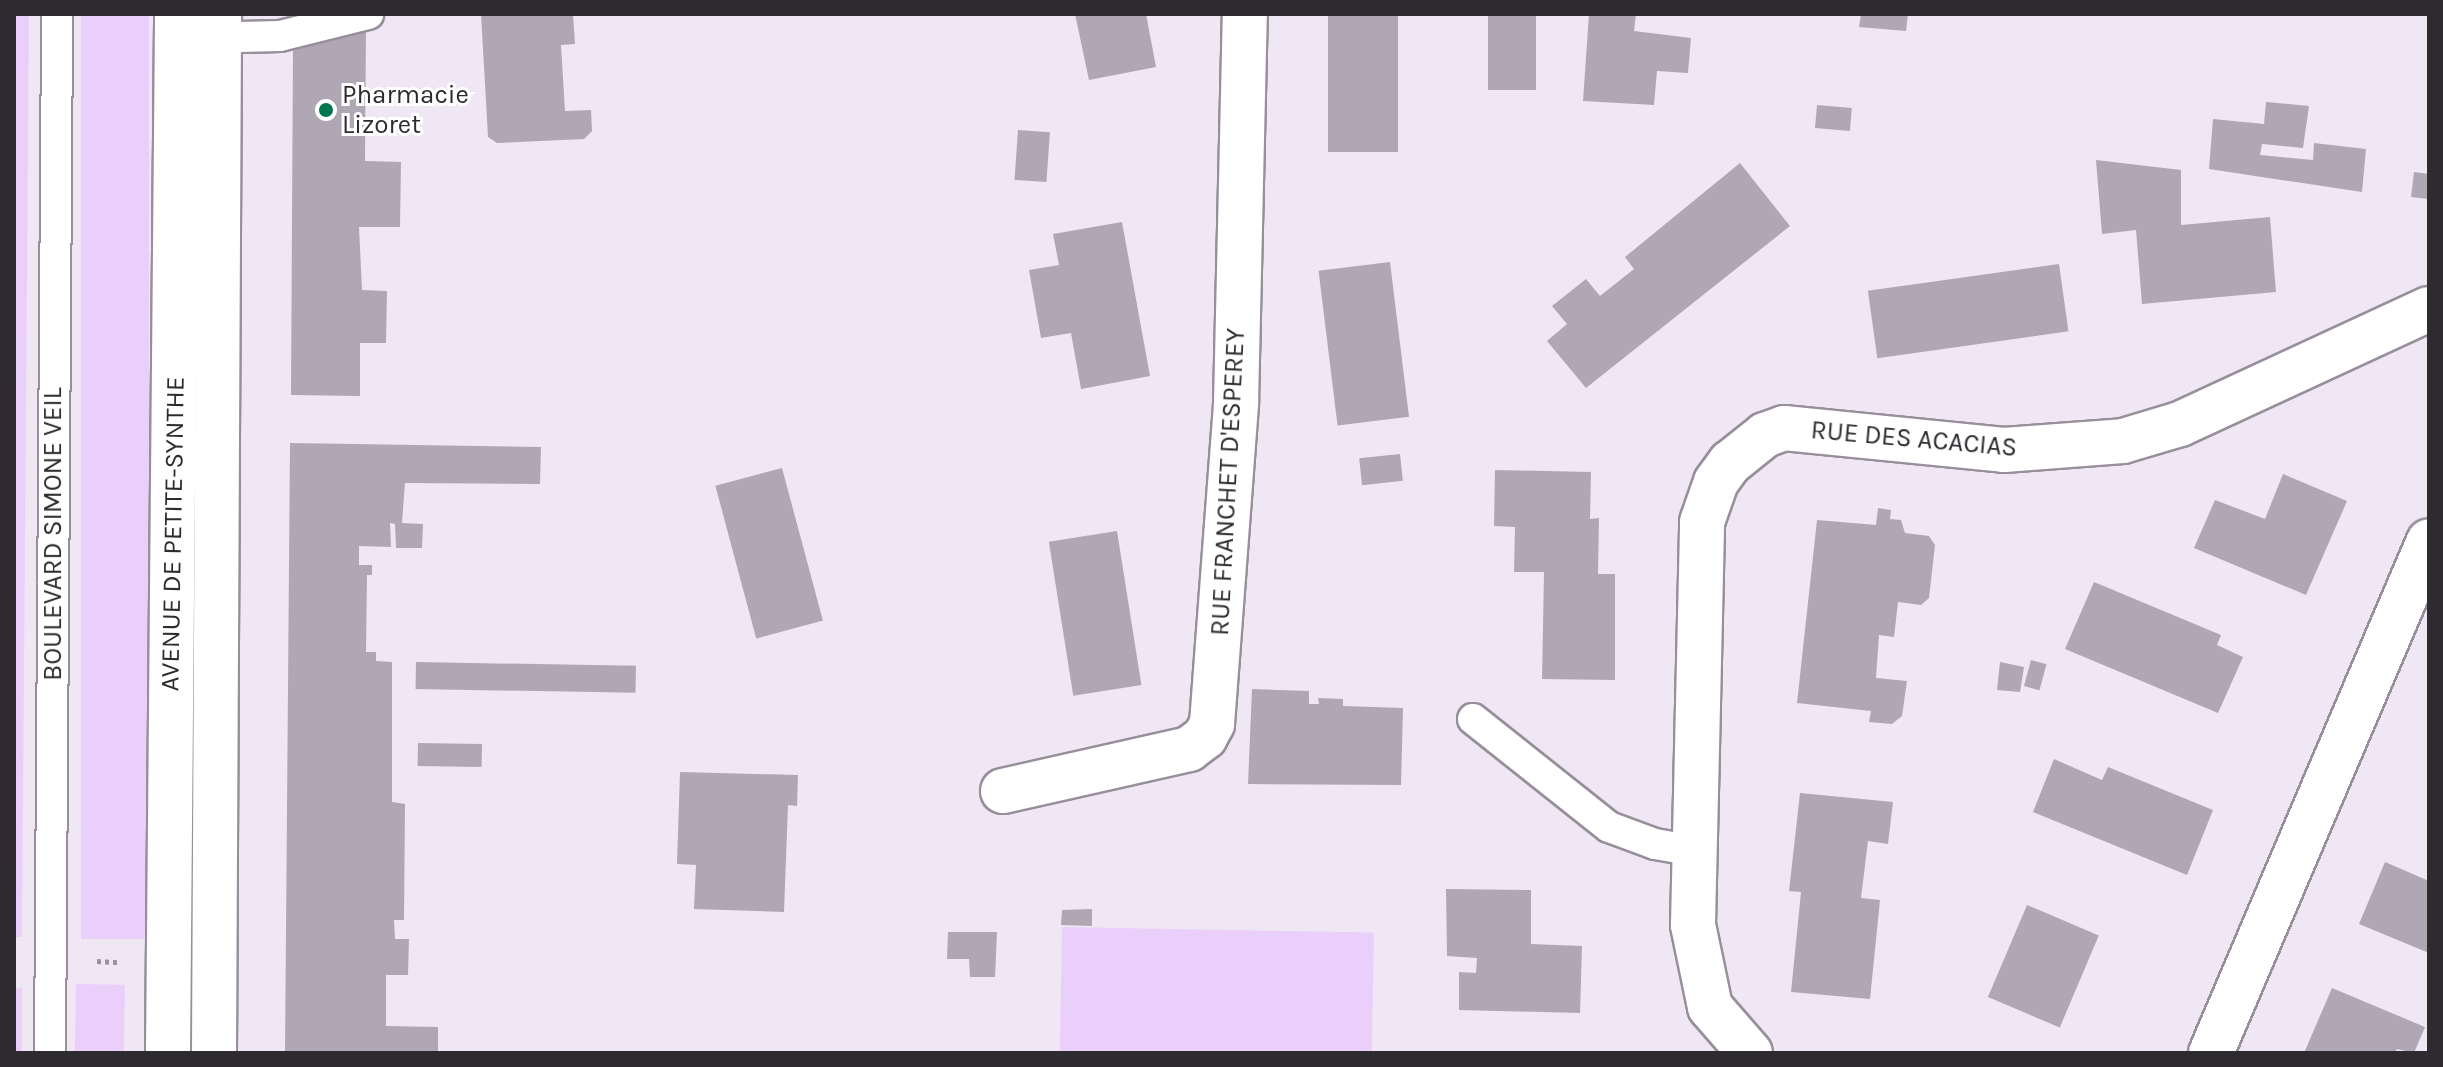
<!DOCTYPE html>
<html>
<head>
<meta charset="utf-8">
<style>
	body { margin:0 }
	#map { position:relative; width:2443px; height:1067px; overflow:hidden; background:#efe7f4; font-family:Karla,sans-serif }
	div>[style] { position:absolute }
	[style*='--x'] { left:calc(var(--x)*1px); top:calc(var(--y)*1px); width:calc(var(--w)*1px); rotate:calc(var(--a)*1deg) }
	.green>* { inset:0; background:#eacffa; transform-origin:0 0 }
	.building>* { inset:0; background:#afa8b4; transform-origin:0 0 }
	.path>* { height:5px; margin-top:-2.5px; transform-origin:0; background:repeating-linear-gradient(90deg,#99939c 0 4px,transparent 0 8px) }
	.roads { filter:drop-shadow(2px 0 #978f9b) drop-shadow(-2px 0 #978f9b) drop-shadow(0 2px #978f9b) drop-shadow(0 -2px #978f9b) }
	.lane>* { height:30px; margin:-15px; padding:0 15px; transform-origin:15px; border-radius:15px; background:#fff }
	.street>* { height:44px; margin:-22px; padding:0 22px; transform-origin:22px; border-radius:22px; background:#fff }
	.secondary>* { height:44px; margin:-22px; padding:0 22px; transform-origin:22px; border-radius:22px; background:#fff }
	.dots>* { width:22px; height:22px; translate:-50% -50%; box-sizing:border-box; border:4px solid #fff; border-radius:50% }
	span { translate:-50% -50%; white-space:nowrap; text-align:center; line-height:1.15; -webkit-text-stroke:6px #fff; paint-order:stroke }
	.poi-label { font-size:26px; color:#2e2b30 }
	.left { translate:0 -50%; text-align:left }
	.street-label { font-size:26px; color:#2e2b30 }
	.frame { position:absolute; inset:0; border:16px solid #2e2b30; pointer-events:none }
</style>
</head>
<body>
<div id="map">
	<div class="green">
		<i style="clip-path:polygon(14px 14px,29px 14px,22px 937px,14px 937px)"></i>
		<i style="left:81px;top:14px;width:68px;height:925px"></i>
		<i style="left:1062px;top:927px;width:312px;height:126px;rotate:1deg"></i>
		<i style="left:76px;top:984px;width:49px;height:69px;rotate:1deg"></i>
		<i style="left:14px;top:988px;width:8px;height:65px"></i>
	</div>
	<div class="building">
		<i style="clip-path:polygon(481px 14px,573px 14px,575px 44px,561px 45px,565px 111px,591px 110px,592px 131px,584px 139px,497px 143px,488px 137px)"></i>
		<i style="clip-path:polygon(1075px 14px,1146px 14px,1156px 67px,1089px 80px)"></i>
		<i style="left:1328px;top:14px;width:70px;height:138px"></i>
		<i style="left:1488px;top:14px;width:48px;height:76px"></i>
		<i style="clip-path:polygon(1589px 14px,1636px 14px,1634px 31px,1691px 38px,1688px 73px,1657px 71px,1654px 105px,1583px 101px)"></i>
		<i style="clip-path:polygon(1861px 14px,1908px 14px,1906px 31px,1859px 27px)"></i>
		<i style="clip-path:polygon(366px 27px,365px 161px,401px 162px,400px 227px,359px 227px,362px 290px,387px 291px,386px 343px,360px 343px,360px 396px,291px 395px,293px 46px)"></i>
		<i style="clip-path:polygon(2266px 102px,2309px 106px,2303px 148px,2262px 144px,2260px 155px,2313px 160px,2314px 143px,2366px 149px,2362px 192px,2209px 169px,2213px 119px,2264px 124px)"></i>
		<i style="left:1817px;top:105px;width:35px;height:23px;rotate:5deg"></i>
		<i style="left:1018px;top:130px;width:32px;height:50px;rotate:4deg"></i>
		<i style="clip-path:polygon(2096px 160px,2181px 170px,2181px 225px,2270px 217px,2276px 292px,2142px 304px,2136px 230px,2102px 234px)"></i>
		<i style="clip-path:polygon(1740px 163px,1790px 226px,1586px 388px,1547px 341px,1567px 324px,1552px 306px,1586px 279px,1600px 296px,1634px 269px,1625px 257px)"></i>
		<i style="clip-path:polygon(2414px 172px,2429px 174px,2429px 199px,2411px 197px)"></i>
		<i style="clip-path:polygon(1122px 222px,1150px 376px,1081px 389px,1071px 333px,1041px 338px,1029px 270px,1059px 265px,1053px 234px)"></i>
		<i style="left:1390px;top:262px;width:156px;height:72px;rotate:83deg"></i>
		<i style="left:2059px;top:264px;width:68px;height:193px;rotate:82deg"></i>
		<i style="clip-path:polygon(290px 443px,541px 447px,540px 484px,405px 483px,402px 523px,423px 524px,422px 548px,396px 548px,395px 524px,390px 523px,391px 547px,359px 546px,359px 565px,372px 565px,372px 575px,367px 575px,366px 652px,376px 652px,376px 661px,392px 662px,392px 802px,405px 804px,404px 920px,394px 920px,395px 939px,409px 939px,408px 975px,386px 975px,386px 1026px,438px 1027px,438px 1053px,285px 1053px)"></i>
		<i style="left:1400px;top:454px;width:27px;height:41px;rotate:84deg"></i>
		<i style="left:782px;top:468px;width:158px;height:69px;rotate:75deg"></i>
		<i style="clip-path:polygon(1495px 470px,1591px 472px,1590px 519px,1599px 518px,1598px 574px,1615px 574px,1615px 680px,1542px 679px,1544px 572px,1514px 572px,1515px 527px,1494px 526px)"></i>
		<i style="clip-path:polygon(2283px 474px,2347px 501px,2306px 595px,2194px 548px,2215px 500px,2265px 519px)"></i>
		<i style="clip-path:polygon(1878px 508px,1891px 510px,1890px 519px,1901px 520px,1905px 533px,1929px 536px,1935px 545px,1929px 598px,1921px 605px,1898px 602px,1894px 637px,1879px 635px,1876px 678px,1907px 681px,1902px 716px,1892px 724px,1869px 722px,1871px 711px,1797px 703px,1817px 520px,1876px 525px)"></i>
		<i style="left:1117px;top:531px;width:156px;height:69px;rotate:81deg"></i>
		<i style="clip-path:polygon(2094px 582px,2221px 635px,2217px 645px,2243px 657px,2218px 713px,2065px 649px)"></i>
		<i style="left:2031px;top:660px;width:16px;height:27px;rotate:15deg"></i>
		<i style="left:416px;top:662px;width:220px;height:27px;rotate:1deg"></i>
		<i style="clip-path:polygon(2000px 662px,2024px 667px,2020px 692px,1997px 690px)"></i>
		<i style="clip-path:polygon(1252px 689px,1309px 691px,1309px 704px,1319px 704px,1318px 698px,1343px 699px,1343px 706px,1403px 708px,1401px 785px,1248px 784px)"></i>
		<i style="left:418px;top:743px;width:64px;height:23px;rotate:1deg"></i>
		<i style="clip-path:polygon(2054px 759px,2102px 780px,2108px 767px,2213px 810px,2187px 875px,2033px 812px)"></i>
		<i style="clip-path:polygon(680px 772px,798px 775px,797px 806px,788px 805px,784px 912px,694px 909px,696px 865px,677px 864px)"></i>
		<i style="clip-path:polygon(1800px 793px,1893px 802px,1888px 844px,1868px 841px,1861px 898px,1880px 900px,1870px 999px,1791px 992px,1801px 892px,1789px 891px)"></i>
		<i style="clip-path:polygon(2385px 862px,2429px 881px,2429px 953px,2359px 924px)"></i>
		<i style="clip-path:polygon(1446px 889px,1531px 890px,1531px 944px,1582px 946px,1580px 1013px,1459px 1010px,1459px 972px,1476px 973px,1477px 958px,1447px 956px)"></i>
		<i style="left:2027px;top:905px;width:78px;height:100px;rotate:23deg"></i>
		<i style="clip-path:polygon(1092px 909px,1092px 926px,1061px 925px,1062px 910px)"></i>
		<i style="clip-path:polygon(948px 932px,997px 932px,995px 977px,970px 977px,969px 959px,947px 959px)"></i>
		<i style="clip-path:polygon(2332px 988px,2425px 1027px,2414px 1053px,2397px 1049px,2395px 1053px,2304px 1053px)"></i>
	</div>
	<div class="path">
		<i style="--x:97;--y:961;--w:22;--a:3"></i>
	</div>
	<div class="roads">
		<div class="lane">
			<i style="--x:199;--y:38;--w:81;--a:-1.4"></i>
			<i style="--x:280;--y:36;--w:91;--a:-14"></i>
			<i style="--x:1473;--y:719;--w:174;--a:38.5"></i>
			<i style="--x:1609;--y:827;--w:49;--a:20.3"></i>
			<i style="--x:1655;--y:844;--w:41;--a:9.9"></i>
			<i style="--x:50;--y:1053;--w:1039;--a:-89.61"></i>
		</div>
		<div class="street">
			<i style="--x:1003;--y:791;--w:191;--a:-12.7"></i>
			<i style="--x:1189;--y:749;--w:20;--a:-37"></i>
			<i style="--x:1205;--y:737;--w:15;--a:-62"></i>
			<i style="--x:1212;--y:724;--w:322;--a:-85.7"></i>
			<i style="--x:1236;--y:403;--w:389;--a:-88.7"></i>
			<i style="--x:1750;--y:1053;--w:61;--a:-131"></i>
			<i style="--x:1710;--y:1007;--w:84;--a:-101.7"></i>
			<i style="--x:1693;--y:925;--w:403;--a:-88.7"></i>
			<i style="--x:1702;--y:522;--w:42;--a:-70.7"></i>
			<i style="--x:1716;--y:482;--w:24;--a:-54"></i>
			<i style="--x:1730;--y:463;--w:45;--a:-38.7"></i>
			<i style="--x:1765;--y:435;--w:20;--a:-20"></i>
			<i style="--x:1784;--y:428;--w:221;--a:5.7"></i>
			<i style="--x:2004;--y:450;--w:119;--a:-4.3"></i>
			<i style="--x:2123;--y:441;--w:59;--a:-16.6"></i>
			<i style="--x:2180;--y:424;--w:274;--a:-24.8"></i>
			<i style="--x:2211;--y:1053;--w:556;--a:-66.94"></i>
		</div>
		<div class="secondary">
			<i style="--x:168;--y:1053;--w:1039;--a:-89.5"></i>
			<i style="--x:214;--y:1053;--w:1039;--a:-89.72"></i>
		</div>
	</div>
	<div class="dots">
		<i style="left:326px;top:110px;background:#007550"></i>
	</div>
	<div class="poi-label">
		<span class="left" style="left:342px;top:110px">Pharmacie<br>Lizoret</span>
	</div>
	<div class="street-label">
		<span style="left:1914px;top:439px;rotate:5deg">RUE DES ACACIAS</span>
		<span style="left:1228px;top:482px;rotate:-87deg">RUE FRANCHET D'ESPEREY</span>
		<span style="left:53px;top:534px;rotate:-90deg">BOULEVARD SIMONE VEIL</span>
		<span style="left:173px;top:534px;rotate:-89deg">AVENUE DE PETITE-SYNTHE</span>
	</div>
	<div class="frame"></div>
</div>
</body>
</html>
